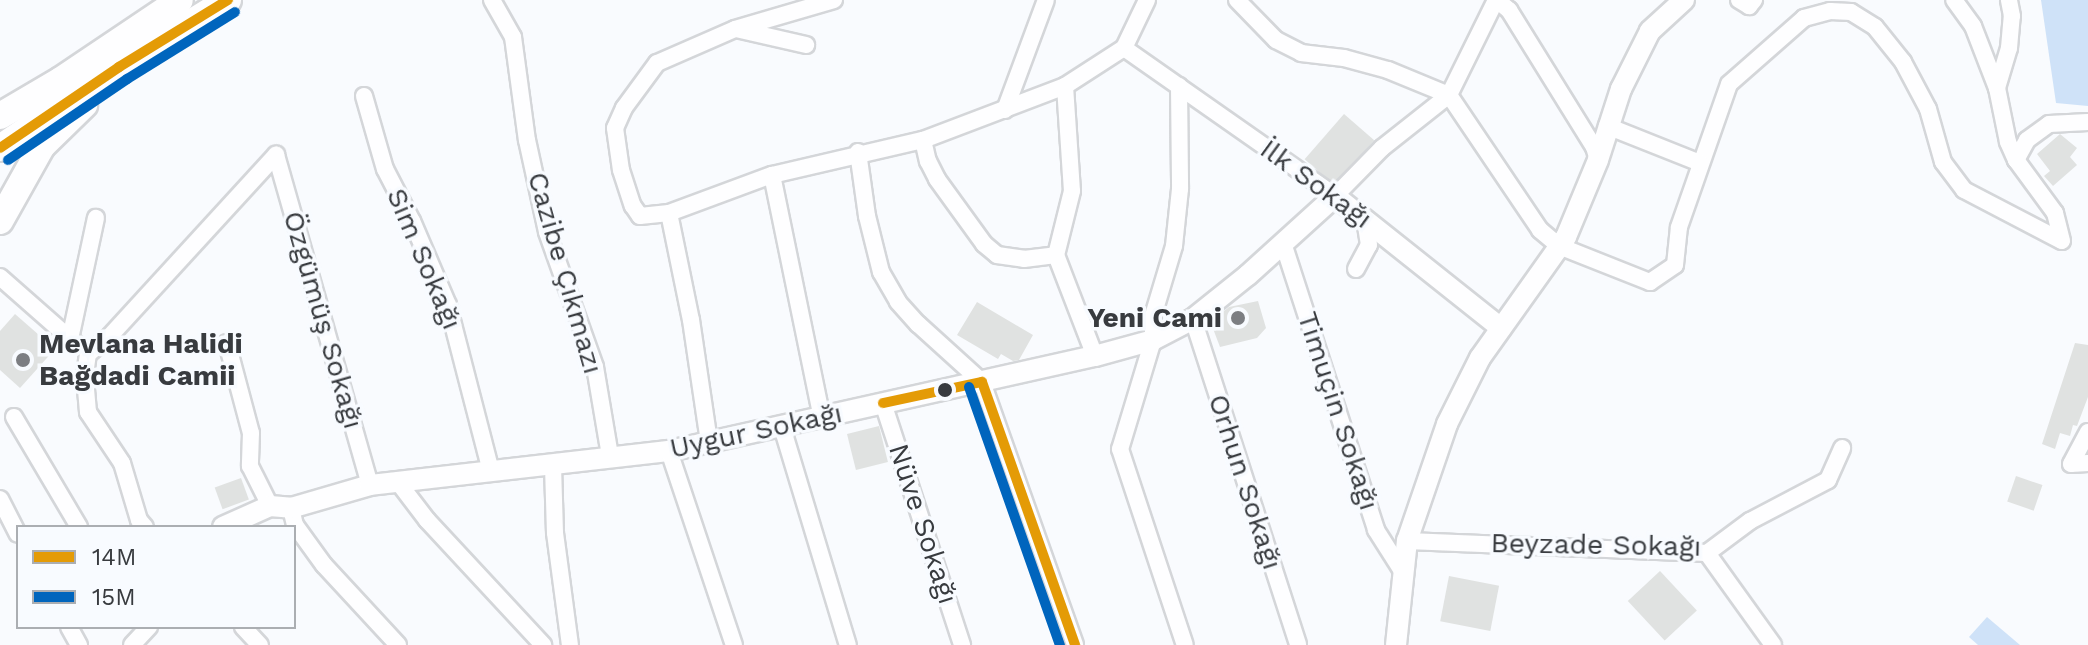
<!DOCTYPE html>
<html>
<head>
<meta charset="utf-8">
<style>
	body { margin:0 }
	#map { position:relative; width:2088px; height:645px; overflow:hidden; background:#f9fbfe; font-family:"Work Sans",sans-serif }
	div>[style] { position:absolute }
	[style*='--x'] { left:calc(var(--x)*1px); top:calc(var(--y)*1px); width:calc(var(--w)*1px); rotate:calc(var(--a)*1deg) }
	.green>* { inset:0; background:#cfe2f8 }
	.building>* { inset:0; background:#e0e2e1; transform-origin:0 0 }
	.roads { filter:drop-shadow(2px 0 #d4d6d9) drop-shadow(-2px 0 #d4d6d9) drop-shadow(0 2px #d4d6d9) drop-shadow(0 -2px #d4d6d9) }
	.minor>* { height:16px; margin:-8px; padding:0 8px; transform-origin:8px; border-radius:8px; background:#fefeff }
	.tertiary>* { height:20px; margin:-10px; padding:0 10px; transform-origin:10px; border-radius:10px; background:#fefeff }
	.primary>* { height:26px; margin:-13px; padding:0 13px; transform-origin:13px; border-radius:13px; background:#fefeff }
	.bus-1>* { height:10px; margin:-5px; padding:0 5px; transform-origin:5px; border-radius:5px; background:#e49b06 }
	.bus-2>* { height:10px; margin:-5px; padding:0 5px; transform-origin:5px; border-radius:5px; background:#0065bd }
	.dots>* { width:22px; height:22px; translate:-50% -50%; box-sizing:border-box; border:4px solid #f8fbff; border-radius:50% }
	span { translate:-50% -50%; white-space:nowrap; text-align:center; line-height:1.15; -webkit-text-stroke:7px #f8fbff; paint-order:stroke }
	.street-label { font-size:28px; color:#383b3f }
	.poi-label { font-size:28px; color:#383b3f; font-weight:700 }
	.right { translate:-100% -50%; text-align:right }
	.left { translate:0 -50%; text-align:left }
	.legend { position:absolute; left:16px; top:525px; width:280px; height:104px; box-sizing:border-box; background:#f8fbff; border:2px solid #abaeb2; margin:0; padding:10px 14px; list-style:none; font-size:24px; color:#383b3f }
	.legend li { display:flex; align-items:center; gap:16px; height:40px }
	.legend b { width:40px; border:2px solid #abaeb2 }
</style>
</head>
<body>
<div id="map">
	<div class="green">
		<i style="clip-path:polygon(2041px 0,2088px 0,2088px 106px,2056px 103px)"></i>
		<i style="clip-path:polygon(1987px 617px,2020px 645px,1978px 645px,1969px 637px)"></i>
	</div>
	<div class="building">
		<i style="left:1344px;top:114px;width:40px;height:60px;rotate:41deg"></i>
		<i style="clip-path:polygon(2060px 134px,2077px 148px,2070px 157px,2077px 165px,2053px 186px,2044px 176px,2050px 171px,2037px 154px)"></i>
		<i style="clip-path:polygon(1258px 301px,1266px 328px,1257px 338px,1220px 347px,1212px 326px,1214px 319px,1229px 307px)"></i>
		<i style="clip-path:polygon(977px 302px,1033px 335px,1019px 360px,1013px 361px,1001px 354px,998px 359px,957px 335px)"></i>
		<i style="clip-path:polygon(15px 314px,55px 349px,20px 388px,0 370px,0 331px)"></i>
		<i style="clip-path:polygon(2075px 343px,2088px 345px,2088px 397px,2077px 426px,2073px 425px,2070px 436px,2060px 433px,2055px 449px,2042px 444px)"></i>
		<i style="left:879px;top:426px;width:37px;height:33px;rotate:76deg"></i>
		<i style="left:2016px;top:476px;width:28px;height:27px;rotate:19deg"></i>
		<i style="left:241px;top:478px;width:23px;height:28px;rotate:70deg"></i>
		<i style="left:1660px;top:571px;width:54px;height:44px;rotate:47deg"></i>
		<i style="left:1449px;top:576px;width:51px;height:46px;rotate:11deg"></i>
	</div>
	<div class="roads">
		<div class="minor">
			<i style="--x:492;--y:0;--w:43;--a:60.4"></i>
			<i style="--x:513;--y:37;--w:104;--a:82.3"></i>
			<i style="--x:527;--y:140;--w:94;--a:77.7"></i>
			<i style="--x:547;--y:232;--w:143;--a:70.4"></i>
			<i style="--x:595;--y:367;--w:90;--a:80.4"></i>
			<i style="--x:834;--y:0;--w:103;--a:163.7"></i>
			<i style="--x:735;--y:29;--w:85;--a:156.4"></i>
			<i style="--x:657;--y:63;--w:56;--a:126.3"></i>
			<i style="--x:624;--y:108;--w:22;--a:114"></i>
			<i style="--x:615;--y:128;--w:42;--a:81.9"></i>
			<i style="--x:621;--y:170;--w:38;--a:72"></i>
			<i style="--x:633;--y:206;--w:12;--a:55"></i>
			<i style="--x:640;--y:216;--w:29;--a:-6"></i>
			<i style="--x:669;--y:213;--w:110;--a:-20.3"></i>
			<i style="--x:772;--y:175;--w:155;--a:-13.1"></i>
			<i style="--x:923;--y:140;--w:152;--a:-20.8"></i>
			<i style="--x:1065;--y:86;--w:70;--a:-32.8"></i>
			<i style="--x:1124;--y:48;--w:53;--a:-64.4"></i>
			<i style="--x:1237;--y:0;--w:56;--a:45.7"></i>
			<i style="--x:1276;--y:40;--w:28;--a:27"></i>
			<i style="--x:1301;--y:53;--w:43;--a:6.6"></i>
			<i style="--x:1344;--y:58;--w:46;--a:15.3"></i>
			<i style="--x:1388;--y:70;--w:66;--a:22.3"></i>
			<i style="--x:1449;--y:95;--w:163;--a:56"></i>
			<i style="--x:1540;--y:230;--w:25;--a:40"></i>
			<i style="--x:1559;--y:246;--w:98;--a:21.6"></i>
			<i style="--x:1650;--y:282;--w:30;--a:-34"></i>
			<i style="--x:1675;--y:265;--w:38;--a:-84"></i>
			<i style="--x:1679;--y:227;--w:151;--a:-70.7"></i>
			<i style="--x:1729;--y:84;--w:100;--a:-41.3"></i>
			<i style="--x:1804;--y:18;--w:27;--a:-15"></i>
			<i style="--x:1830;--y:11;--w:21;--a:3"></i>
			<i style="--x:1851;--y:12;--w:28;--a:32"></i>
			<i style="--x:1875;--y:27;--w:45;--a:51.3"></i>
			<i style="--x:1903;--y:62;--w:53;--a:62"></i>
			<i style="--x:1928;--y:109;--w:55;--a:74.2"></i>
			<i style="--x:1943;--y:162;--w:35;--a:53"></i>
			<i style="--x:1964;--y:190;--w:110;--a:27.5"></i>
			<i style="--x:2062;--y:241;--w:29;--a:-104"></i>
			<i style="--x:2055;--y:213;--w:66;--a:-126.3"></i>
			<i style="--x:2016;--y:160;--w:20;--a:-114"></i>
			<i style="--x:2008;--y:142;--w:55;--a:-101.5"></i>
			<i style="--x:1997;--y:88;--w:66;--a:-111.2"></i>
			<i style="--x:1973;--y:26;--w:32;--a:-126"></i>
			<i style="--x:1497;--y:0;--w:16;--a:40"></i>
			<i style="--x:1509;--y:10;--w:161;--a:58.2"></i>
			<i style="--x:1594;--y:147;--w:14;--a:73"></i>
			<i style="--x:1739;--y:0;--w:12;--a:31"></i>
			<i style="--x:1749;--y:6;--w:8;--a:-50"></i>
			<i style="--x:736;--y:29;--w:72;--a:12.9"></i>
			<i style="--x:1124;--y:48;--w:258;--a:35"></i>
			<i style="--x:1335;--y:196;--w:67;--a:-45.6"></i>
			<i style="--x:1382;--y:148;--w:85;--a:-38.3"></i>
			<i style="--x:1449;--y:95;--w:106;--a:-63.7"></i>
			<i style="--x:1065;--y:86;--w:105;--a:86.2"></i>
			<i style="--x:1072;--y:191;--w:66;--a:104"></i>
			<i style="--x:1056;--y:255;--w:108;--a:68.9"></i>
			<i style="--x:1179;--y:86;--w:103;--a:89.4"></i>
			<i style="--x:1180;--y:189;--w:57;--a:96"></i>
			<i style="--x:1174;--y:246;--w:73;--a:106.7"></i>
			<i style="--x:1153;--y:316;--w:24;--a:90"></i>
			<i style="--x:1153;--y:340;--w:114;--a:106.8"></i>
			<i style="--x:1120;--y:449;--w:206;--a:71.7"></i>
			<i style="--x:1997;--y:88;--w:42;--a:-73.3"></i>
			<i style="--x:2009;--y:48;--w:32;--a:-85"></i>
			<i style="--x:2012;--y:16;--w:16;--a:-101"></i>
			<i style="--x:364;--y:96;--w:76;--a:74"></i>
			<i style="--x:385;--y:169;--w:59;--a:62.6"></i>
			<i style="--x:412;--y:221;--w:91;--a:66.8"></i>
			<i style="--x:448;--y:305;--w:171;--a:75.5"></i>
			<i style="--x:1005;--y:110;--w:117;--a:-69.6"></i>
			<i style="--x:1607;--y:126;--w:100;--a:21.7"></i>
			<i style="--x:923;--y:140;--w:22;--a:77"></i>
			<i style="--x:928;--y:161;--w:20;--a:63"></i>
			<i style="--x:937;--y:179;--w:80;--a:54.1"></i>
			<i style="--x:984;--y:244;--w:17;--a:40"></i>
			<i style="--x:997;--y:255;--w:27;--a:8"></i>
			<i style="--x:1024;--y:259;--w:32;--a:-7"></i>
			<i style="--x:858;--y:152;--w:65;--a:82"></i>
			<i style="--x:867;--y:216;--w:58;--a:76"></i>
			<i style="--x:881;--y:272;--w:34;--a:60"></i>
			<i style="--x:898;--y:302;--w:30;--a:48"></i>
			<i style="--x:918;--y:324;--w:86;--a:42.2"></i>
			<i style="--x:982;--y:382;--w:279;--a:70.5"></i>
			<i style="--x:2016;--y:160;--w:23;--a:-61"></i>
			<i style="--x:2027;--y:140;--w:27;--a:-36"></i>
			<i style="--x:2049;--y:124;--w:39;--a:-3"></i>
			<i style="--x:772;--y:175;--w:248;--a:78.4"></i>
			<i style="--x:669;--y:213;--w:109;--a:78.4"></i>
			<i style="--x:691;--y:320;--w:123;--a:81.6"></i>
			<i style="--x:1283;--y:243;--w:302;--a:72"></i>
			<i style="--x:1376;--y:530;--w:52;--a:57.5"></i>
			<i style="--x:1356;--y:269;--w:27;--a:-62"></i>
			<i style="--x:1369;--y:245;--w:26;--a:-99"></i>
			<i style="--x:0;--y:277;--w:103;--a:41.4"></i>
			<i style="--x:1193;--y:319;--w:342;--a:72.1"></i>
			<i style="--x:70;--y:339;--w:124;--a:-77.9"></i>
			<i style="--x:227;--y:343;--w:93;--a:75.1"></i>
			<i style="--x:251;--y:433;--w:33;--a:92"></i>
			<i style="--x:250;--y:466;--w:45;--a:63.4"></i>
			<i style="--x:883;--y:403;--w:255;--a:71.9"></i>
			<i style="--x:14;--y:417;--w:128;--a:59.4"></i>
			<i style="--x:782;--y:427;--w:228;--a:73.2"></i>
			<i style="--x:2088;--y:432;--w:36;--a:118"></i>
			<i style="--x:2071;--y:464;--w:17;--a:-3"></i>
			<i style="--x:669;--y:451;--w:205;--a:71.5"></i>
			<i style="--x:553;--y:466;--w:67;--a:88.3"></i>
			<i style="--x:555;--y:533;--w:113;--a:82.4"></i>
			<i style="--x:398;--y:482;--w:48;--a:52.7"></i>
			<i style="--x:427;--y:520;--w:171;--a:47.1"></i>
			<i style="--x:0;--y:499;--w:39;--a:63"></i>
			<i style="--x:291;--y:508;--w:17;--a:77"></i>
			<i style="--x:295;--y:525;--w:49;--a:54.1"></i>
			<i style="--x:324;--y:565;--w:109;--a:47.2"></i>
			<i style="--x:145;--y:527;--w:9;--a:-131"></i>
			<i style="--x:139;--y:520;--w:59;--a:-106.6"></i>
			<i style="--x:122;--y:463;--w:61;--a:-123.7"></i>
			<i style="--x:88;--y:412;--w:37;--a:-95"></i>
			<i style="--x:85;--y:375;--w:21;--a:-82"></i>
			<i style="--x:88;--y:354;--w:28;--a:-39"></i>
			<i style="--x:110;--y:336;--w:246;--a:-47.5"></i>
			<i style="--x:276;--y:155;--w:343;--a:74.1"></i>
			<i style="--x:1407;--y:541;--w:300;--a:2.3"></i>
			<i style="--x:1707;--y:553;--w:54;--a:-36.7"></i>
			<i style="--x:1750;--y:521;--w:88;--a:-27.7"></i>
			<i style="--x:1828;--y:480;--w:35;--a:-66"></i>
			<i style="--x:1707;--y:553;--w:113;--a:54.3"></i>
			<i style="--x:69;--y:627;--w:21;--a:61"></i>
			<i style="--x:243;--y:627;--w:25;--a:47"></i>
			<i style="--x:132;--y:645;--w:25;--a:-47"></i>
		</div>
		<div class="tertiary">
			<i style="--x:223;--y:527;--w:51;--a:-24.1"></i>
			<i style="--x:270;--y:506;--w:21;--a:5"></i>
			<i style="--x:291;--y:508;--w:82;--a:-16.2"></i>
			<i style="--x:370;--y:485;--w:301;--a:-6.5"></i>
			<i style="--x:669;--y:451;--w:436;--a:-12.6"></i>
			<i style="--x:1095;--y:356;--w:60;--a:-15.4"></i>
			<i style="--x:1153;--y:340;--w:45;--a:-27.7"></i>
			<i style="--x:1193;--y:319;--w:70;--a:-38.7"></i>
			<i style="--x:1248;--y:275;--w:118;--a:-42.2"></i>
			<i style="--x:1335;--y:196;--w:212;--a:38.5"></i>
			<i style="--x:1396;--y:645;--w:105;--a:-84"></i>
			<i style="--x:1407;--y:541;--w:124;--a:-71.1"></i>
			<i style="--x:1447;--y:424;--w:74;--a:-63.4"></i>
			<i style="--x:1480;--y:358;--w:148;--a:-54.6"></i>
			<i style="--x:1566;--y:237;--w:83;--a:-67.4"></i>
			<i style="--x:1598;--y:160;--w:75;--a:-72.1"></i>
			<i style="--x:1621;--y:89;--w:65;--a:-63.4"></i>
			<i style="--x:1650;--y:31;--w:46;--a:-42.4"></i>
		</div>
		<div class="primary">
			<i style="--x:0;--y:116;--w:71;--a:-30.5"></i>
			<i style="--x:61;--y:80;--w:143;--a:-33.9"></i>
			<i style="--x:0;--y:148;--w:144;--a:-34.2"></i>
			<i style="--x:119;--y:67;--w:128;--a:-31.6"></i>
			<i style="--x:0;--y:221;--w:86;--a:-60.8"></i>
			<i style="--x:42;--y:146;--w:59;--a:-44.3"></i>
		</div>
	</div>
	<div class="bus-1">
		<i style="--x:0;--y:148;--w:144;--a:-34.2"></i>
		<i style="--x:119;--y:67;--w:128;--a:-31.6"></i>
		<i style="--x:982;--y:382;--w:279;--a:70.5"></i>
		<i style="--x:883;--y:403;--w:101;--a:-12"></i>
	</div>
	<div class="bus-2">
		<i style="--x:8;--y:160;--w:144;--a:-34.2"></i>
		<i style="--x:127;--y:79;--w:127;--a:-31.8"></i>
		<i style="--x:969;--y:387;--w:274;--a:70.6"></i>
	</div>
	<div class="dots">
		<i style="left:1238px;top:318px;background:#7c7e82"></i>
		<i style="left:23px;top:360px;background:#7c7e82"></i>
		<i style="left:945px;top:390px;background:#383b3f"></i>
	</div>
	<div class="street-label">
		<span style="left:1316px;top:184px;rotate:36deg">İlk Sokağı</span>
		<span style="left:424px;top:259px;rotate:67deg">Sim Sokağı</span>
		<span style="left:565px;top:273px;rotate:74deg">Cazibe Çıkmazı</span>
		<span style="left:323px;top:320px;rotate:74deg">Özgümüş Sokağı</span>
		<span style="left:1338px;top:411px;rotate:72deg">Timuçin Sokağı</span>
		<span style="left:756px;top:431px;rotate:-12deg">Uygur Sokağı</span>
		<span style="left:1245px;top:482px;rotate:72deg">Orhun Sokağı</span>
		<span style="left:923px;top:524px;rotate:72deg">Nüve Sokağı</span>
		<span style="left:1596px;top:545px;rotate:1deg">Beyzade Sokağı</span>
	</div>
	<div class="poi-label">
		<span class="right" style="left:1222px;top:318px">Yeni Cami</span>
		<span class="left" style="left:39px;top:360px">Mevlana Halidi<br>Bağdadi Camii</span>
	</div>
	<ul class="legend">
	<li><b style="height:10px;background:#e49b06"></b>14M</li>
	<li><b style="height:10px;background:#0065bd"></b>15M</li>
	</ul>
</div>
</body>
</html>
